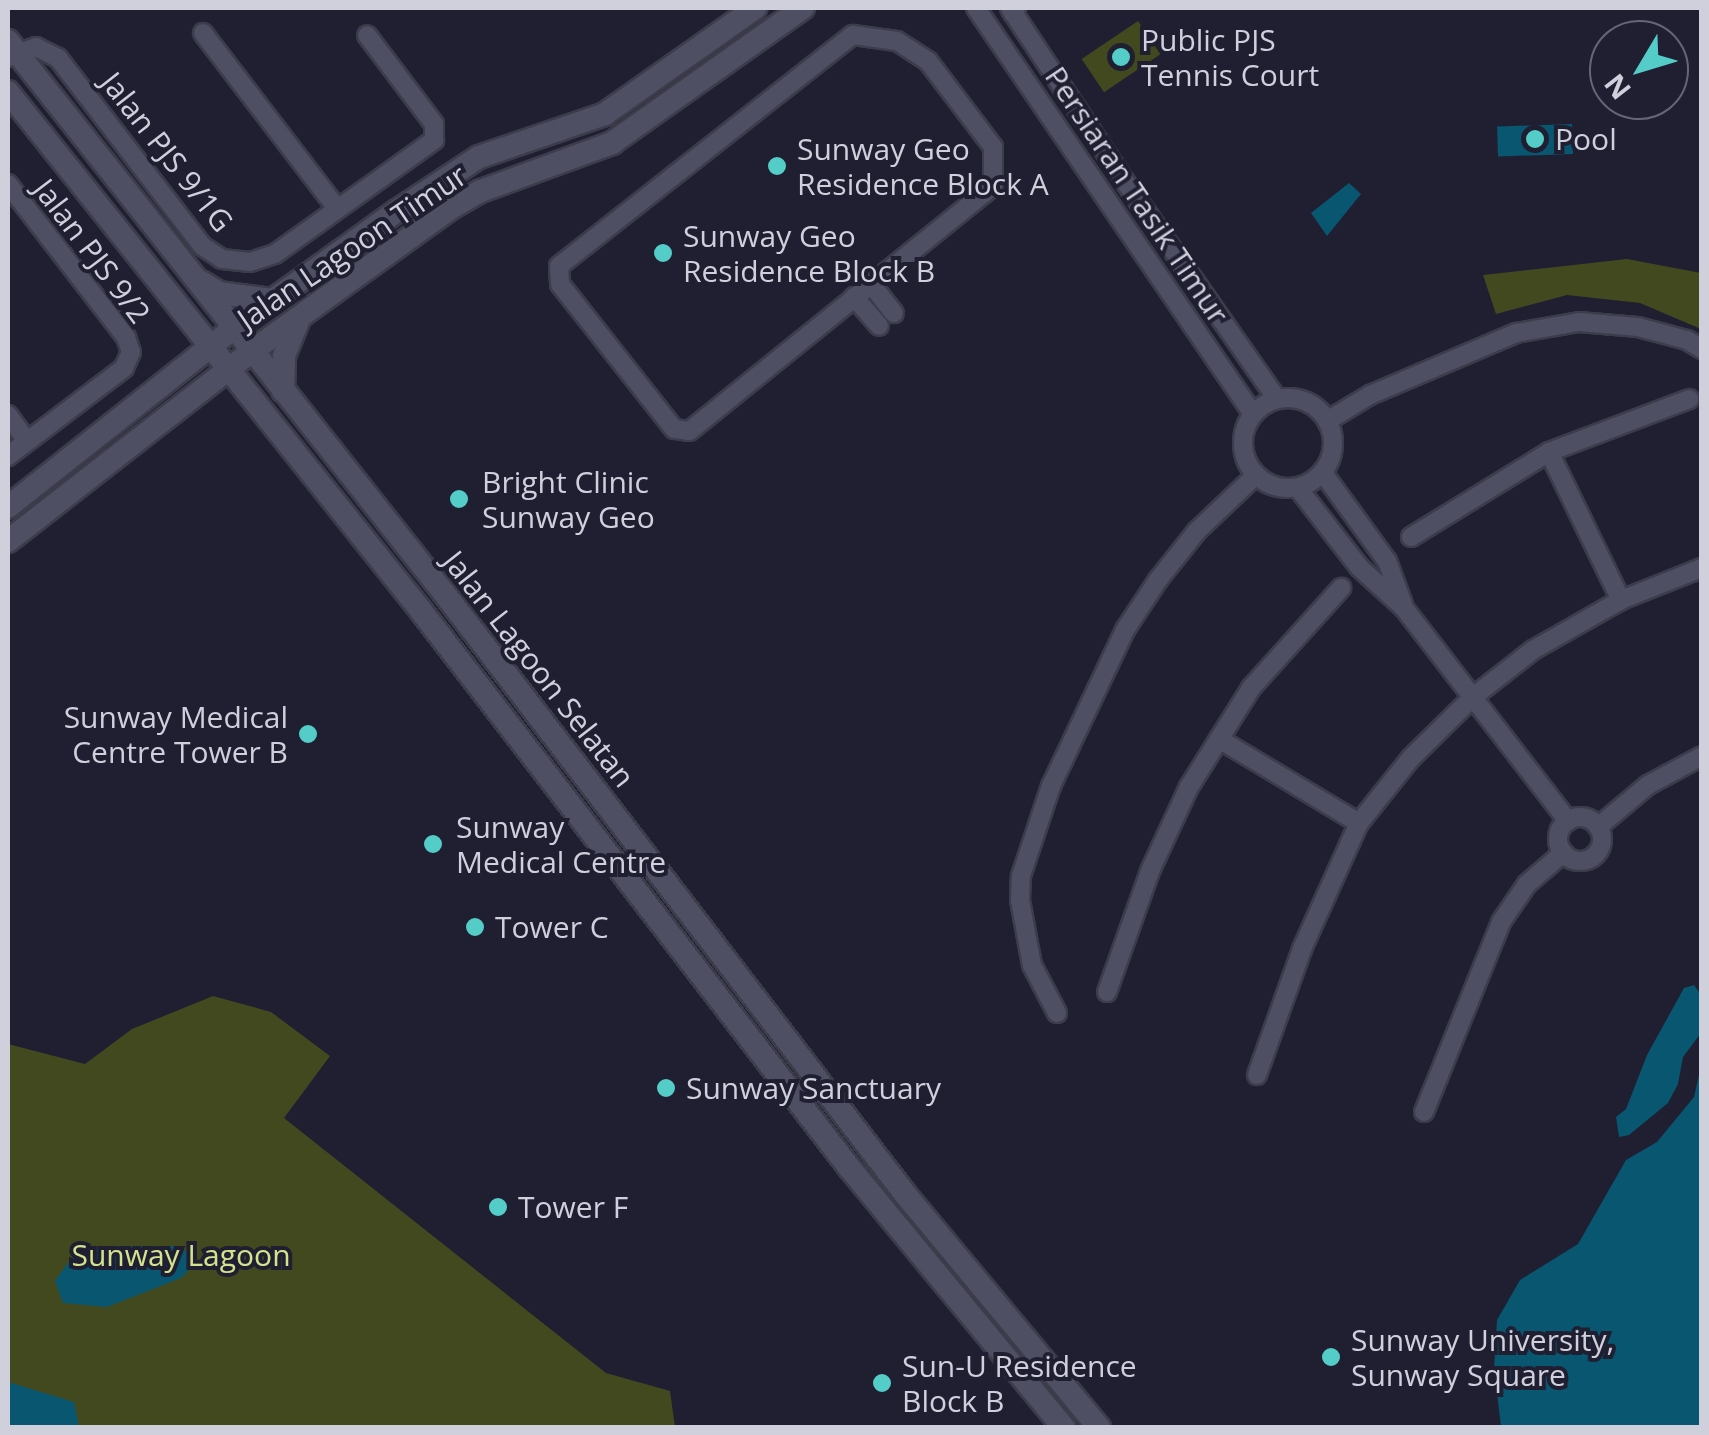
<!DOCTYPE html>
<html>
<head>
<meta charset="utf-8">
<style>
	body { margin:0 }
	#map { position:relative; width:1709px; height:1435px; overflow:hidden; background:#1f1f31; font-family:"Open Sans",sans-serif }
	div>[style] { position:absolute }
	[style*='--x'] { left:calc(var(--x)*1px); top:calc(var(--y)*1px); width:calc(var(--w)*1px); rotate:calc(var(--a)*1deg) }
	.green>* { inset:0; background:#42491f; transform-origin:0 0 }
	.water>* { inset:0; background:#085670; transform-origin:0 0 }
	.roads { filter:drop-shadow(2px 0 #3d3c4b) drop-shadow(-2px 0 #3d3c4b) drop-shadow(0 2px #3d3c4b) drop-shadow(0 -2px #3d3c4b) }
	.minor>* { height:18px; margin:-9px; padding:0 9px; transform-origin:9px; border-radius:9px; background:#4f4f64 }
	.minor>.ring { margin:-9px; padding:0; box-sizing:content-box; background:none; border:18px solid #4f4f64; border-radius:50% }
	.tertiary>* { height:20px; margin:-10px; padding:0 10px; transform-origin:10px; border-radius:10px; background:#4f4f64 }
	.secondary>* { height:22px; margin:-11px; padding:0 11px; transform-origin:11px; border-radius:11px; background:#4f4f64 }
	.dots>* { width:28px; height:28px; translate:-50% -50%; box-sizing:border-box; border:5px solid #1f1f31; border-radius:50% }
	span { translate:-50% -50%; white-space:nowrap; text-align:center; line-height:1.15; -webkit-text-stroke:8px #1f1f31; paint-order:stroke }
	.poi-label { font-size:30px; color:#cfd0dc }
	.left { translate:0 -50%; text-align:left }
	.right { translate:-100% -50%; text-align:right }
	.street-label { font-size:30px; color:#cfd0dc }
	.park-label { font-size:30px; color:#d3e28d }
	.frame { position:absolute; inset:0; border:10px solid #cfd0dc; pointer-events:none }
	.north { position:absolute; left:1589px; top:20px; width:100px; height:100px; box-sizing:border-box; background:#1f1f31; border:2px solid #656675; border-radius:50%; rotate:232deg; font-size:28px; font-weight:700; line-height:40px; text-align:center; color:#cfd0dc }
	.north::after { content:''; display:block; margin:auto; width:35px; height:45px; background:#54cdc9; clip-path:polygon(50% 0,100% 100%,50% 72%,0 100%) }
</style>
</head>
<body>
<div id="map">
	<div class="green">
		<i style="left:1138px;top:21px;width:40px;height:68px;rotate:56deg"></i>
		<i style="clip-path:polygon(1627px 259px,1701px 273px,1701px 329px,1640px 303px,1567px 295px,1496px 314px,1483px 275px)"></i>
		<i style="clip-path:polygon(213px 996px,271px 1012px,330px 1056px,284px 1118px,606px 1373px,670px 1391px,675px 1427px,8px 1427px,8px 1044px,85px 1064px,132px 1029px)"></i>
	</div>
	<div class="water">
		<i style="left:1572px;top:124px;width:30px;height:75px;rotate:88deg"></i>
		<i style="clip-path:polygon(1349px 183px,1361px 194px,1327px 236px,1311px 213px)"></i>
		<i style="clip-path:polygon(1694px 985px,1701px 995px,1701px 1033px,1683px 1057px,1678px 1084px,1668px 1103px,1629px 1135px,1619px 1137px,1616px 1117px,1626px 1109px,1647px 1055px,1684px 988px)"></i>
		<i style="clip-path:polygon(1701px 1066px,1701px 1427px,1501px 1427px,1494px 1368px,1497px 1320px,1520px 1280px,1578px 1244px,1626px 1160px,1657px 1142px,1694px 1097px)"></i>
		<i style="clip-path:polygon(107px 1246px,173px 1246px,185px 1250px,193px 1266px,181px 1278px,107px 1307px,63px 1303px,55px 1281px,75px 1253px)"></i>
		<i style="clip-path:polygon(8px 1382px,74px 1402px,79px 1427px,8px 1427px)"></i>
	</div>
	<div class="roads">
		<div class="minor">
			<i style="--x:976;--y:8;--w:491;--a:55.7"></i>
			<i style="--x:1010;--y:8;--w:205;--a:56.5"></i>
			<i style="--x:1123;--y:179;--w:269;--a:55"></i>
			<i style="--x:203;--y:33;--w:220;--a:52.6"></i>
			<i style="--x:853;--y:35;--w:44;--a:7.8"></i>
			<i style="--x:897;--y:41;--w:37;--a:33"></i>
			<i style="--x:928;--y:61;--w:108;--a:52.9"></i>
			<i style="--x:993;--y:147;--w:39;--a:90"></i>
			<i style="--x:993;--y:186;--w:390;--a:141.1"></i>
			<i style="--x:689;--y:431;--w:15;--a:-172"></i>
			<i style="--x:674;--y:429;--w:184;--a:-128.2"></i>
			<i style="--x:560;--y:284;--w:18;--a:-93"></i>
			<i style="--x:559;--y:266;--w:374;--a:-38.2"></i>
			<i style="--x:9;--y:57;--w:29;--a:-20"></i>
			<i style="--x:36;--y:47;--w:25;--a:27"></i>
			<i style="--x:58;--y:58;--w:237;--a:52.5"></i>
			<i style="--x:202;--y:246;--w:24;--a:33"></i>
			<i style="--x:222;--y:259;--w:28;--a:6"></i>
			<i style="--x:250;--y:262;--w:26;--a:-18"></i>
			<i style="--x:275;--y:254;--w:196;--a:-35.6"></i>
			<i style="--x:434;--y:140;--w:16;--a:-90"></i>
			<i style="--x:434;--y:124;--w:111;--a:-127"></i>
			<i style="--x:8;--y:184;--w:193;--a:52.4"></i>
			<i style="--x:126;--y:337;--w:16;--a:72"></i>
			<i style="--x:131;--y:352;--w:17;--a:114"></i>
			<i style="--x:124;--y:368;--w:146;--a:142.8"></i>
			<i style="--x:871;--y:284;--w:37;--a:52"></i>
			<i style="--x:854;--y:297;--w:38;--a:49"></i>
			<i class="ring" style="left:1243px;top:398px;width:72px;height:72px"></i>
			<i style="--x:8;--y:415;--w:32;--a:54"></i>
			<i style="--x:1327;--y:421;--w:50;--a:-31.2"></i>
			<i style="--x:1370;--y:395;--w:159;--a:-23"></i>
			<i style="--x:1516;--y:333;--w:64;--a:-9.9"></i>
			<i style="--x:1579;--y:322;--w:59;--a:4.8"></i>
			<i style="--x:1638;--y:327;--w:51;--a:14.9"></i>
			<i style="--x:1687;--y:340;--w:17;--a:31"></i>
			<i style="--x:1549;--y:452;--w:165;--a:64.1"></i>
			<i style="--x:1323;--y:473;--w:109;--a:54"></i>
			<i style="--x:1387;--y:561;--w:46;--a:69.6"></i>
			<i style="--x:1298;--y:488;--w:100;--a:52.3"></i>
			<i style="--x:1359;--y:567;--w:61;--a:42.3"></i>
			<i style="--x:1404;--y:608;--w:269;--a:52.4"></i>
			<i style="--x:1411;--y:537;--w:162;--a:-31.6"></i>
			<i style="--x:1549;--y:452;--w:150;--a:-20.7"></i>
			<i style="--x:1219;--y:739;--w:163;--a:31"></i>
			<i class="ring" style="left:1558px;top:817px;width:26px;height:26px"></i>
			<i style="--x:1598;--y:827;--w:65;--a:-40"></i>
			<i style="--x:1648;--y:785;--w:61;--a:-28.2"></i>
			<i style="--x:1107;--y:992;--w:128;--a:-70.4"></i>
			<i style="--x:1150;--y:871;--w:93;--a:-65.1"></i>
			<i style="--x:1189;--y:787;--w:117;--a:-57.9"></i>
			<i style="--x:1251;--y:688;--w:135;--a:-48"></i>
			<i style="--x:1057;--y:1013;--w:54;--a:-117.5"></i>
			<i style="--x:1032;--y:965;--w:66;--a:-100.5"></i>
			<i style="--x:1020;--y:900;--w:24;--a:-88"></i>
			<i style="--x:1021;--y:876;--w:95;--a:-71.6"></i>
			<i style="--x:1051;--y:786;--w:173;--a:-64.6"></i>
			<i style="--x:1125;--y:630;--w:60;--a:-56.6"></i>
			<i style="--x:1158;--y:580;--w:63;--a:-51.5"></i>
			<i style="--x:1197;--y:531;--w:81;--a:-43.5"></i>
			<i style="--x:1257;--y:1075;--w:134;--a:-70.3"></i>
			<i style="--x:1302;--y:949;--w:138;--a:-65.7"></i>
			<i style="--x:1359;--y:823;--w:83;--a:-51.3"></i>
			<i style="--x:1411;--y:758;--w:87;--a:-44.5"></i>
			<i style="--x:1473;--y:697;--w:76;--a:-38.1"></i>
			<i style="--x:1533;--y:650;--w:101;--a:-29.6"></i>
			<i style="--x:1621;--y:600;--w:87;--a:-21.6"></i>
			<i style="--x:1424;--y:1112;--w:205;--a:-67.9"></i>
			<i style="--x:1501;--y:922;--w:46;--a:-55.6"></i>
			<i style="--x:1527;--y:884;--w:48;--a:-40.7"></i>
		</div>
		<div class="tertiary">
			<i style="--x:1014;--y:13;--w:5;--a:-79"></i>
		</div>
		<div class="secondary">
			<i style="--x:8;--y:41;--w:703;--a:51.7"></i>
			<i style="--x:444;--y:593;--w:757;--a:52.51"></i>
			<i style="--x:905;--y:1194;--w:304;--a:50.3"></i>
			<i style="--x:8;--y:92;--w:665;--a:51.47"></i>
			<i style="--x:422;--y:612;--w:699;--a:52.44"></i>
			<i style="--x:848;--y:1166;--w:340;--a:50.5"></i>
			<i style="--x:201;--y:282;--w:21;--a:31"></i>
			<i style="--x:219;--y:293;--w:53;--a:7.5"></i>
			<i style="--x:283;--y:391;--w:35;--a:-88"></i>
			<i style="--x:284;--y:356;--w:38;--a:-68"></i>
			<i style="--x:8;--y:507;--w:288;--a:-38.4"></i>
			<i style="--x:234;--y:328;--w:201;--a:-35.7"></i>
			<i style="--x:397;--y:211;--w:98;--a:-33.4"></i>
			<i style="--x:479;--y:157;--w:133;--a:-18.8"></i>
			<i style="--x:605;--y:114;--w:184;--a:-35.2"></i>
			<i style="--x:8;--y:541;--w:309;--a:-37.9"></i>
			<i style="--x:252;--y:351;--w:245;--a:-35.7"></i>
			<i style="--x:451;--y:208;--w:34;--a:-30"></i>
			<i style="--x:481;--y:191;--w:140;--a:-20.1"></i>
			<i style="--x:612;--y:143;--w:234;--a:-35.3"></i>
		</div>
	</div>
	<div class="dots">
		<i style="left:1121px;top:57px;background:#54cdc9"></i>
		<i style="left:1535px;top:139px;background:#54cdc9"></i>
		<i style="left:777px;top:166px;background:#54cdc9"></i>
		<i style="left:663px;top:253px;background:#54cdc9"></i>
		<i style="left:459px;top:499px;background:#54cdc9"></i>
		<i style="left:308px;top:734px;background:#54cdc9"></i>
		<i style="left:433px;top:844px;background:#54cdc9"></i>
		<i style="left:475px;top:927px;background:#54cdc9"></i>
		<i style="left:666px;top:1088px;background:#54cdc9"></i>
		<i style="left:498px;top:1207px;background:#54cdc9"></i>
		<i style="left:1331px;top:1357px;background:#54cdc9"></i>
		<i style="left:882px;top:1383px;background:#54cdc9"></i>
	</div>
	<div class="poi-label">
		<span class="left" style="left:1141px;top:57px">Public PJS<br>Tennis Court</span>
		<span class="left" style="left:1555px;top:139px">Pool</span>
		<span class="left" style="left:797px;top:166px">Sunway Geo<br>Residence Block A</span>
		<span class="left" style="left:683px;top:253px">Sunway Geo<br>Residence Block B</span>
		<span class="left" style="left:482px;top:499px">Bright Clinic<br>Sunway Geo</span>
		<span class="right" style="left:288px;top:734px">Sunway Medical<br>Centre Tower B</span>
		<span class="left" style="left:456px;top:844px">Sunway<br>Medical Centre</span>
		<span class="left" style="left:495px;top:927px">Tower C</span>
		<span class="left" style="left:686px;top:1088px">Sunway Sanctuary</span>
		<span class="left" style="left:518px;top:1207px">Tower F</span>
		<span class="left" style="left:1351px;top:1357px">Sunway University,<br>Sunway Square</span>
		<span class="left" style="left:902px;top:1383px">Sun-U Residence<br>Block B</span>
	</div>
	<div class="street-label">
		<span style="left:167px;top:152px;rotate:52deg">Jalan PJS 9/1G</span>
		<span style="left:1137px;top:195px;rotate:56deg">Persiaran Tasik Timur</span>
		<span style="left:352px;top:247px;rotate:-34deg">Jalan Lagoon Timur</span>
		<span style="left:92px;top:251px;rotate:53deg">Jalan PJS 9/2</span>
		<span style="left:539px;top:669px;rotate:52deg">Jalan Lagoon Selatan</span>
	</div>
	<div class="park-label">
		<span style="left:181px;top:1255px">Sunway Lagoon</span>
	</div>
	<div class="frame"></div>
	<div class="north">N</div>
</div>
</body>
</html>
